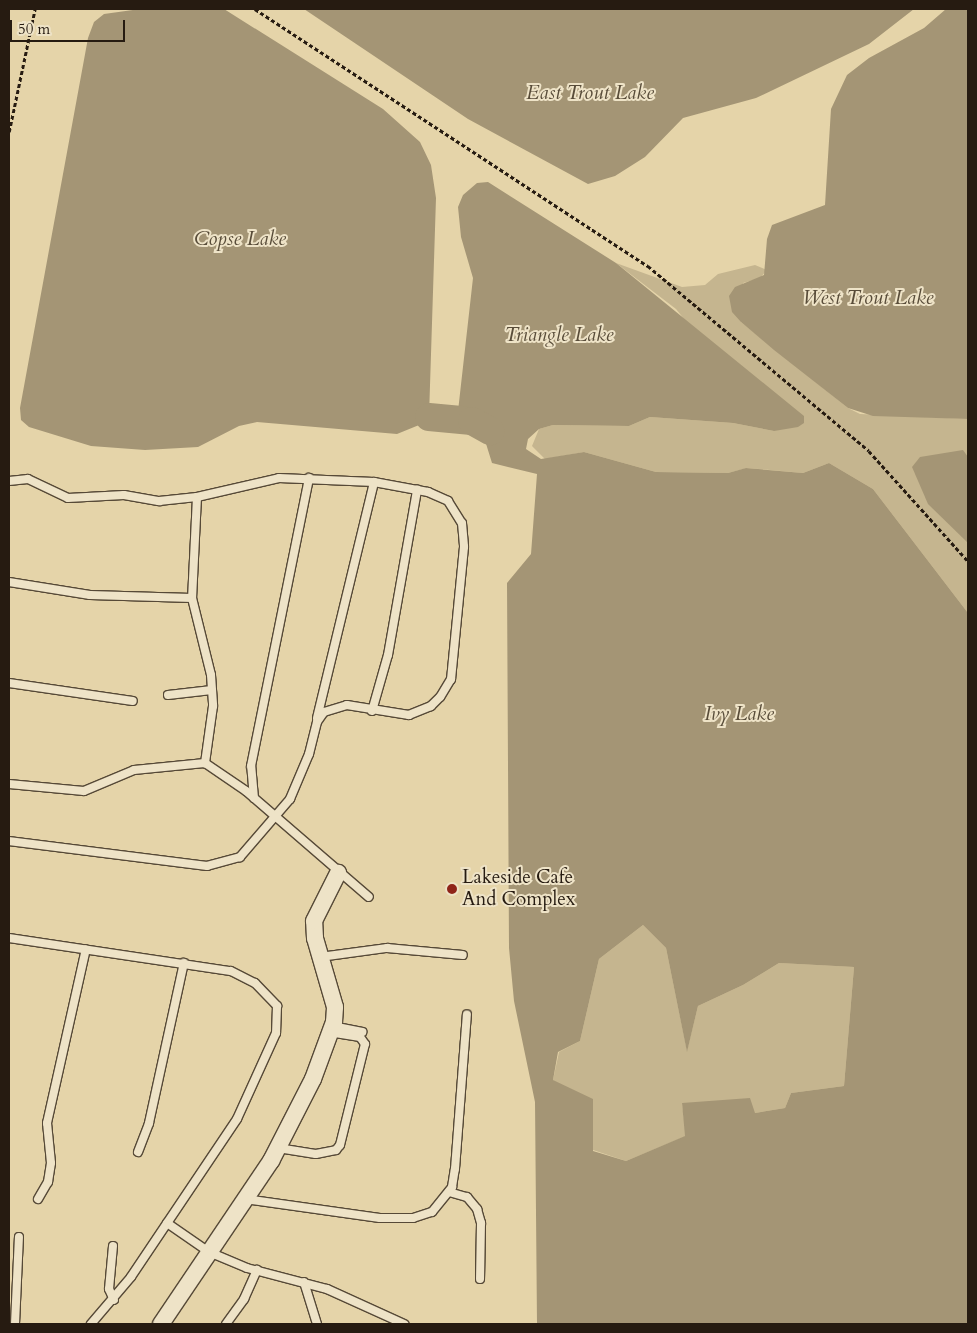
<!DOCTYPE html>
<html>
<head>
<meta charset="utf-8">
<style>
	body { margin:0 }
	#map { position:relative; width:977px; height:1333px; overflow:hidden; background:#e5d4a9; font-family:Cardo,serif }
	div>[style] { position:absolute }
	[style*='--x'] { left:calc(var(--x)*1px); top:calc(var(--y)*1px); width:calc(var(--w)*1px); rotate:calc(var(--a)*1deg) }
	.green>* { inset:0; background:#c5b58f }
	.water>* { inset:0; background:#a49575 }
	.river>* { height:28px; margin:-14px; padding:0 14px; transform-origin:14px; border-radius:14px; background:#a49575 }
	.path>* { height:2.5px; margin-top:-1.25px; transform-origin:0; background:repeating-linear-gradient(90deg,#261b11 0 4px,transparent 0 6.5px) }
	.roads { filter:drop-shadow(1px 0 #564937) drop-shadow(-1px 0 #564937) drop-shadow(0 1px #564937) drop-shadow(0 -1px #564937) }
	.lane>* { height:8px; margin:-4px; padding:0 4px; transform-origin:4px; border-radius:4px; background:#eee3c7 }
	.street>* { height:16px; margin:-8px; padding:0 8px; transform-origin:8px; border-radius:8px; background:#eee3c7 }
	.dots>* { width:14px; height:14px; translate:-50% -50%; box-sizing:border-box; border:2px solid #eee3c7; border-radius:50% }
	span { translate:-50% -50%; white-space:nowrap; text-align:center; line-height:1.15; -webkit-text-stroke:4px #eee3c7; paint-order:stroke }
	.poi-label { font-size:19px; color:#261b11 }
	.left { translate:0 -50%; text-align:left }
	.water-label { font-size:20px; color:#584c39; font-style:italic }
	.frame { position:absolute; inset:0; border:10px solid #261b11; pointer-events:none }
	.scale { position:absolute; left:10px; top:20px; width:115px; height:22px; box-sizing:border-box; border:2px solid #261b11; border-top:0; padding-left:6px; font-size:15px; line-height:18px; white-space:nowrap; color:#261b11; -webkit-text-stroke:4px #eee3c7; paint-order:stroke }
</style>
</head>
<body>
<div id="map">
	<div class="green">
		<i style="clip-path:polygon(616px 263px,682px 287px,705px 285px,718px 274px,755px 265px,767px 270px,760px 278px,743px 283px,741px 322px,848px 408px,860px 414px,968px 419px,968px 613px,873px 489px,829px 463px,803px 473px,747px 468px,728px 473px,656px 472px,584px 452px,545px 459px,532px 446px,539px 429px,553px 425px,629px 426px,650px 417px,733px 423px,774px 431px,676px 309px)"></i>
		<i style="clip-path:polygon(643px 925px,666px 948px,687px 1051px,698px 1006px,743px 985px,779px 963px,854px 967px,844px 1086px,791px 1093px,785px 1108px,755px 1113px,682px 1103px,686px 1136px,626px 1161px,593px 1150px,553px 1080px,559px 1052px,580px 1041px,599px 959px)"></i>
	</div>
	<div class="water">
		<i style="clip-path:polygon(140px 9px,224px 9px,383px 109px,420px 142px,431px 165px,436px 198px,429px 417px,424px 423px,397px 434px,257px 422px,239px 426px,198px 447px,145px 450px,91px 446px,29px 427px,21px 420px,20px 408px,88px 38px,94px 22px,104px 14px)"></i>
		<i style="clip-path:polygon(304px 9px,914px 9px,869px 44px,756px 98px,683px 118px,645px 157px,615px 176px,588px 184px,468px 119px)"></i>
		<i style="clip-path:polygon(946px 9px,968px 9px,968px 419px,873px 416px,848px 408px,774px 350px,741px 322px,732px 312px,729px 296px,735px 287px,764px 275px,767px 239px,772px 225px,825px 205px,831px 109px,847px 75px,869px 58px,924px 28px)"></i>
		<i style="clip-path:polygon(evenodd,488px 182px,616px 263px,804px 416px,804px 423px,798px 427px,774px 431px,733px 423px,650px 417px,629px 426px,553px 425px,539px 429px,528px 439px,526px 449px,541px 459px,584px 452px,656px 472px,728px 473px,746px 468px,803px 473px,829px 463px,873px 489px,968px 613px,968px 1324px,537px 1324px,535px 1102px,514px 1001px,509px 948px,507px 583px,531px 554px,537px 474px,492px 463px,483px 434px,460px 426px,457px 420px,473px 278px,461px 237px,458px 207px,463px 195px,477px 183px,488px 182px,643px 925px,666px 948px,687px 1052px,698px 1006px,743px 985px,779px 963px,854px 967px,844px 1086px,791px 1093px,785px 1108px,755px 1113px,750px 1098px,682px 1103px,685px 1136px,626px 1161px,593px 1151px,593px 1099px,553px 1080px,558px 1052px,580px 1041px,599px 959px,643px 925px)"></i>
		<i style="clip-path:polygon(963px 450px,968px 457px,968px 543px,928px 504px,912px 467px,920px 457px)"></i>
	</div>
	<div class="river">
		<i style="--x:429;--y:417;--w:43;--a:5.3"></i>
		<i style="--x:472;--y:421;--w:21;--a:29"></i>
	</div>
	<div class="path">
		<i style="--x:255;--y:9;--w:470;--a:33.2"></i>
		<i style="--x:648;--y:266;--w:288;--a:39.9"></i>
		<i style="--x:869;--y:451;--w:148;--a:48"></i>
		<i style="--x:9;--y:132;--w:126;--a:-78.1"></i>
	</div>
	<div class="roads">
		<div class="lane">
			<i style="--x:9;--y:481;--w:19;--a:-6"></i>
			<i style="--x:28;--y:479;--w:44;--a:25.4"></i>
			<i style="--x:68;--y:498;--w:56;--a:-3.1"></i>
			<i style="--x:124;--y:495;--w:36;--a:10"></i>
			<i style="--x:159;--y:501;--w:38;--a:-6"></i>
			<i style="--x:197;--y:497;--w:84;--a:-13"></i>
			<i style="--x:279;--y:478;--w:95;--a:2.4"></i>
			<i style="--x:374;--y:482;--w:55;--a:10.5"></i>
			<i style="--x:428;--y:492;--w:22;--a:24"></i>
			<i style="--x:448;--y:501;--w:26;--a:58"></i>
			<i style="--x:462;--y:523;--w:24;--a:85"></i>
			<i style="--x:464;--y:547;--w:133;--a:95.6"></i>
			<i style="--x:451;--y:679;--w:21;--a:121"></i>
			<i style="--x:440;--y:697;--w:13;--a:135"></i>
			<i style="--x:431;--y:706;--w:24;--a:158"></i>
			<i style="--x:409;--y:715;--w:63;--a:-170.8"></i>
			<i style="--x:347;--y:705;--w:24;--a:163"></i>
			<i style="--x:324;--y:712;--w:12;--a:125"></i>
			<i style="--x:317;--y:722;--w:33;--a:104"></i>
			<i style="--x:309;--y:754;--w:49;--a:112.9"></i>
			<i style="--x:290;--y:799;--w:77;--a:130.8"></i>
			<i style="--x:240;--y:857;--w:34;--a:165"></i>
			<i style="--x:207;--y:866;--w:200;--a:-172.8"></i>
			<i style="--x:197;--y:497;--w:101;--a:92.8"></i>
			<i style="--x:192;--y:598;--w:79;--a:76.1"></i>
			<i style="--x:211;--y:675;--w:31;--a:86"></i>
			<i style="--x:213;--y:706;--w:58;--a:98"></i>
			<i style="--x:9;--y:582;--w:82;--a:9.1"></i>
			<i style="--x:90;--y:595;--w:102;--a:1.7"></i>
			<i style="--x:9;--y:683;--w:125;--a:8.3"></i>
			<i style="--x:168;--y:695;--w:44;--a:-6.5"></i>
			<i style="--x:372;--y:711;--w:58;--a:-74.1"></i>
			<i style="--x:388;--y:655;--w:168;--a:-80"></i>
			<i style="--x:317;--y:718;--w:243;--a:-76.4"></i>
			<i style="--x:9;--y:784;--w:75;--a:5.3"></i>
			<i style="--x:84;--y:791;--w:54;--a:-22.8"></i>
			<i style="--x:134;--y:770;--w:71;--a:-5.6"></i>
			<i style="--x:205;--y:763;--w:50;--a:34.3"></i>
			<i style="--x:246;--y:791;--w:162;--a:40.8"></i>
			<i style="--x:254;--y:798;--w:32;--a:-95"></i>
			<i style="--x:251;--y:766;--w:294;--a:-78.6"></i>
			<i style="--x:9;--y:938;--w:224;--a:8.5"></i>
			<i style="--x:231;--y:971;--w:27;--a:27"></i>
			<i style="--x:255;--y:983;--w:32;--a:46"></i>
			<i style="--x:277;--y:1006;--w:27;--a:92"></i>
			<i style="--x:276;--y:1033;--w:94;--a:114.4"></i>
			<i style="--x:237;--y:1119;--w:190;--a:123.9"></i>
			<i style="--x:131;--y:1277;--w:62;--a:130.4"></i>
			<i style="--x:320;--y:957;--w:68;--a:-7.7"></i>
			<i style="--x:387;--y:948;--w:76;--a:5.3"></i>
			<i style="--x:332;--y:1026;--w:31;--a:11"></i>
			<i style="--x:278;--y:1148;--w:38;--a:9"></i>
			<i style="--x:316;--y:1154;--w:20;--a:-11"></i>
			<i style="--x:336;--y:1150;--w:6;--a:-51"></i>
			<i style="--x:340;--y:1145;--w:104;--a:-76.1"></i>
			<i style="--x:365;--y:1044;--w:9;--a:-126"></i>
			<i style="--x:360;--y:1037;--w:30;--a:-171"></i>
			<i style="--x:138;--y:1152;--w:31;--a:-69"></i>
			<i style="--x:149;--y:1123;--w:164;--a:-77.7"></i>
			<i style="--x:449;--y:1192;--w:19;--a:16"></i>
			<i style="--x:467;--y:1197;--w:16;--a:50"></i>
			<i style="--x:477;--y:1209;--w:15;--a:74"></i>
			<i style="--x:481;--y:1223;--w:56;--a:91"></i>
			<i style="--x:38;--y:1199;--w:20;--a:-60"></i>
			<i style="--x:48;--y:1182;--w:19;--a:-81"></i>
			<i style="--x:51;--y:1163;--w:40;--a:-95.7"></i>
			<i style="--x:47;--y:1123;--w:178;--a:-77.4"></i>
			<i style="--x:245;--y:1199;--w:136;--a:8"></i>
			<i style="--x:380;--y:1218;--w:33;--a:0"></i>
			<i style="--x:413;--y:1218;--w:20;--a:-18"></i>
			<i style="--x:432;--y:1212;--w:32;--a:-51"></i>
			<i style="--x:452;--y:1187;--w:18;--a:-81"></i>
			<i style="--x:455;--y:1169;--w:155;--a:-85.6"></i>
			<i style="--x:167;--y:1223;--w:51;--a:34.6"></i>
			<i style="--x:209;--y:1252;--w:41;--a:22.8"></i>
			<i style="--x:247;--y:1268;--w:83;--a:14.7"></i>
			<i style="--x:327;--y:1289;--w:85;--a:24.4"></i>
			<i style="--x:113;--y:1246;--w:43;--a:95.3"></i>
			<i style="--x:109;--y:1289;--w:12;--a:66"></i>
			<i style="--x:304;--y:1282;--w:44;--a:72.8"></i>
			<i style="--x:15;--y:1324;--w:87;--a:-87.4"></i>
			<i style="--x:226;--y:1324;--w:31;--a:-54"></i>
			<i style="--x:244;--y:1299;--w:32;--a:-66"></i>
		</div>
		<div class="street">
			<i style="--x:161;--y:1324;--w:197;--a:-56"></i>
			<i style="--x:271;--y:1161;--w:92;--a:-62.9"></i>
			<i style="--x:313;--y:1079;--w:61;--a:-69.8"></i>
			<i style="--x:334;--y:1022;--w:15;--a:-86"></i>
			<i style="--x:335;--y:1007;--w:72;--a:-106.2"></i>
			<i style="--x:315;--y:938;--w:17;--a:-93"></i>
			<i style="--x:314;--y:921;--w:54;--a:-63.4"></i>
		</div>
	</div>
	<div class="dots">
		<i style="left:452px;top:889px;background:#8f2418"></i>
	</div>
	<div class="poi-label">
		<span class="left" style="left:462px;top:889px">Lakeside Cafe<br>And Complex</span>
	</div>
	<div class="water-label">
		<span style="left:590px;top:92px">East Trout Lake</span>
		<span style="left:240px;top:238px">Copse Lake</span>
		<span style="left:868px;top:297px">West Trout Lake</span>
		<span style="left:559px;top:334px">Triangle Lake</span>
		<span style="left:739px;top:713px">Ivy Lake</span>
	</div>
	<div class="frame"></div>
	<div class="scale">50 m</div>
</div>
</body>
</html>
